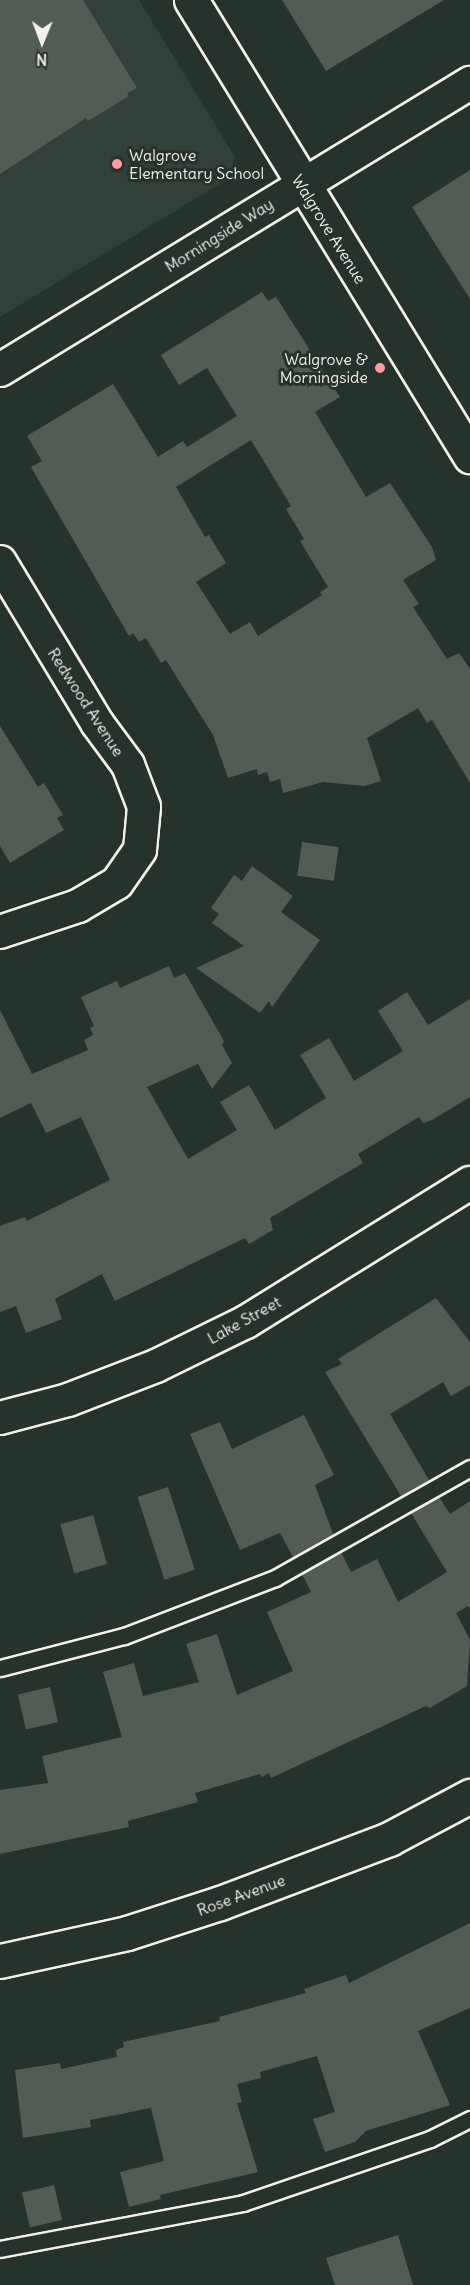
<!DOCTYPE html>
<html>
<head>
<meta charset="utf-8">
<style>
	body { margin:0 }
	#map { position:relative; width:470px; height:2285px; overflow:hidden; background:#26332d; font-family:Delius,sans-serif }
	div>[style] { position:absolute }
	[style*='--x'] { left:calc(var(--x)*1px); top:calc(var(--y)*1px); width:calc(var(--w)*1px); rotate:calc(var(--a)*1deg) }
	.built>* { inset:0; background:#333f39 }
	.building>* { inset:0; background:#525c55; transform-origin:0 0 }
	.roads { filter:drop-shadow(2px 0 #f4f1e8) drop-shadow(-2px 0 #f4f1e8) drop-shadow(0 2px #f4f1e8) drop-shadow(0 -2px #f4f1e8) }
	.service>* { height:15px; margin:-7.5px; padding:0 7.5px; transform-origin:7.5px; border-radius:7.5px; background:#26332d }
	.minor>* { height:32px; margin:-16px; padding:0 16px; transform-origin:16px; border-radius:16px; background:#26332d }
	.tertiary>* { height:33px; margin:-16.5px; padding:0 16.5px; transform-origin:16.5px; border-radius:16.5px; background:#26332d }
	.dots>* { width:16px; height:16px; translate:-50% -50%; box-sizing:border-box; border:3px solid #26332d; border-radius:50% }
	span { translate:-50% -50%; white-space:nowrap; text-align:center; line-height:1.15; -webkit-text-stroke:6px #26332d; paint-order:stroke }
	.poi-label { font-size:16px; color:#f4f1e8 }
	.left { translate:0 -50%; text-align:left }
	.right { translate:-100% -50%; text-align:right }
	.street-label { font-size:16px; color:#f4f1e8 }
	.north { position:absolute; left:12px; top:12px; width:60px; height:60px; -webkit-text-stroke:4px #26332d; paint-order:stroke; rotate:181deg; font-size:16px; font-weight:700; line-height:24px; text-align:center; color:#f4f1e8 }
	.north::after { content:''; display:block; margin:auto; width:21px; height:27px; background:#f4f1e8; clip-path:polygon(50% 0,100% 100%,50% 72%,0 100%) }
</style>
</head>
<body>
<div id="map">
	<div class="built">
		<i style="clip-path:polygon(0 0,139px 0,235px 157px,228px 179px,0 317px)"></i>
	</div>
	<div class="building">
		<i style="clip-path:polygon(0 0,83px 0,137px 88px,127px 93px,129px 96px,88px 121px,86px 118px,0 174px)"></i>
		<i style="clip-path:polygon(282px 0,444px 0,326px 71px)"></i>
		<i style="clip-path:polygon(470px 170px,470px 299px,412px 207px)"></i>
		<i style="clip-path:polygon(evenodd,262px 292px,268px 301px,276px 297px,340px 397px,315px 412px,366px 497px,390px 483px,432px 547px,436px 560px,403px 580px,419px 604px,413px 607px,447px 659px,459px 653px,470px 669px,470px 783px,432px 720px,427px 723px,418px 708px,367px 738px,381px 781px,364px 786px,323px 782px,283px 793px,280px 779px,270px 782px,267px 772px,258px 775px,257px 769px,228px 778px,213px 735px,166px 660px,161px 663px,146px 638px,139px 642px,133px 633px,129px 636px,31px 467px,42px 461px,27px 436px,113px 384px,158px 457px,183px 441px,187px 447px,237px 416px,207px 368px,179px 385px,161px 355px,262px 292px,251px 440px,291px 506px,286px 509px,304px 539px,300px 541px,328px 587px,320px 592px,322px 595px,258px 636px,250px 622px,230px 634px,196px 582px,226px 563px,209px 535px,205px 537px,176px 487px,251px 440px)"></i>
		<i style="clip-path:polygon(0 726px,38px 787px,44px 783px,63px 815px,57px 818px,64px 830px,10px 863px,0 846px)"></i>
		<i style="left:302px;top:842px;width:37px;height:34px;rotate:8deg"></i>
		<i style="clip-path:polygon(252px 866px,293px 896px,281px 912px,320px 940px,272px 1007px,269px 1001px,260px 1013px,196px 968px,244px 946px,212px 923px,219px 914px,211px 908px,234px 875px,242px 881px)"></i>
		<i style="clip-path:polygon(169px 966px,174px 978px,185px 973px,224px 1041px,222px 1045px,232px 1063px,212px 1089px,198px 1064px,147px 1087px,188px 1159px,237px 1130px,220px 1102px,249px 1085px,275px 1130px,326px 1098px,300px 1055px,329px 1038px,354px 1081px,403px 1051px,378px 1011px,407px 992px,428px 1025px,470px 999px,470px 1097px,432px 1120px,423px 1123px,419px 1117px,358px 1154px,363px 1163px,270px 1218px,273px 1230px,249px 1244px,245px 1238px,115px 1301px,102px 1274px,55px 1299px,62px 1319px,26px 1333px,16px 1306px,0 1312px,0 1226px,25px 1217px,27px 1221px,110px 1180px,81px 1117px,46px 1133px,31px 1103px,0 1118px,0 1010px,32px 1074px,88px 1050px,84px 1040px,93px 1035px,90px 1028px,94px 1026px,81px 997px,117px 981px,120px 988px)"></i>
		<i style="clip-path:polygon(436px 1298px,470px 1342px,470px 1385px,451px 1396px,443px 1382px,390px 1414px,429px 1480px,401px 1496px,325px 1372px,342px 1364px,338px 1359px)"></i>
		<i style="clip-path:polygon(304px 1415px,334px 1475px,315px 1485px,333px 1534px,293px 1557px,280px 1533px,240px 1550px,190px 1434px,220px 1422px,232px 1449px)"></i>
		<i style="left:168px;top:1487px;width:87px;height:32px;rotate:72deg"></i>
		<i style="clip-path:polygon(439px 1497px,450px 1514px,470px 1501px,470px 1609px,468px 1606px,456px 1613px,470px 1640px,467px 1686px,430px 1708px,426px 1706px,271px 1778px,269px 1773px,262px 1777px,260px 1774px,195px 1793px,198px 1802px,128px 1821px,129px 1827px,0 1854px,0 1790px,48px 1783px,42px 1756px,122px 1737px,103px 1672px,134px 1663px,143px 1696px,199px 1682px,186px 1644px,217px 1634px,237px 1695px,293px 1671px,267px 1612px,311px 1592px,302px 1574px,341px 1552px,351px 1572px,377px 1559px,398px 1602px,447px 1572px,411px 1513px)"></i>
		<i style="left:93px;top:1515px;width:51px;height:34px;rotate:74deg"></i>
		<i style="left:50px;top:1687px;width:36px;height:33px;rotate:77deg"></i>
		<i style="clip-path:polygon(470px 1923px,470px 2008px,418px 2031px,450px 2105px,366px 2131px,355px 2142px,325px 2152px,313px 2119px,335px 2112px,317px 2056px,260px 2072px,261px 2078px,237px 2084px,242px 2102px,237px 2103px,258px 2172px,160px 2195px,161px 2199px,129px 2207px,120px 2172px,164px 2161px,151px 2108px,90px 2120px,91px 2127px,23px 2138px,15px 2070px,60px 2063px,61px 2069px,117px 2057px,116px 2050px,124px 2047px,123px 2042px,220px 2021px,219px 2017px,306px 1993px,304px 1989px,346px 1975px,349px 1983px)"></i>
		<i style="left:54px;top:2185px;width:36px;height:33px;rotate:77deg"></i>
		<i style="clip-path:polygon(398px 2235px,413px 2285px,335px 2285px,326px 2258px)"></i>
	</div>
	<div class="roads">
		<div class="service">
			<i style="--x:0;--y:1668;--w:128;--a:-14.5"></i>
			<i style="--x:124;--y:1636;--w:162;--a:-21"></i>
			<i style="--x:275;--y:1578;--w:224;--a:-29.4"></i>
			<i style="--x:0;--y:2249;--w:247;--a:-10.7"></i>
			<i style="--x:243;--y:2203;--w:198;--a:-18.9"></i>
			<i style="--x:430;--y:2139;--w:45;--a:-26.6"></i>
		</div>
		<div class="minor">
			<i style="--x:0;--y:370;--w:551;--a:-31.41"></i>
			<i style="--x:0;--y:562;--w:188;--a:58.9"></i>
			<i style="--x:97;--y:723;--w:52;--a:53.6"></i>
			<i style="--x:128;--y:765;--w:45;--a:69.1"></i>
			<i style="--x:144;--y:807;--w:43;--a:95.3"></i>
			<i style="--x:140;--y:850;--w:40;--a:124.9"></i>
			<i style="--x:117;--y:883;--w:45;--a:149.5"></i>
			<i style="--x:78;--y:906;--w:82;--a:161.6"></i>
			<i style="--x:0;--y:1418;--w:70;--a:-14.8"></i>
			<i style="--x:68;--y:1400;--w:94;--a:-21.1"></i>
			<i style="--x:156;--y:1366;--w:100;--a:-26.1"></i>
			<i style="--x:246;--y:1322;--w:264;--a:-31.8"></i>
		</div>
		<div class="tertiary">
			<i style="--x:191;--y:0;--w:535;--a:58.54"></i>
			<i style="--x:0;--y:1961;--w:130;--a:-12.4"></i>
			<i style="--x:127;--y:1933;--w:98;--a:-17.9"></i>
			<i style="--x:220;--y:1903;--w:181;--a:-20.7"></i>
			<i style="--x:389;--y:1839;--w:92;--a:-28"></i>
		</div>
	</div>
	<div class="dots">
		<i style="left:117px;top:164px;background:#ff9aa2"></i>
		<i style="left:380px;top:368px;background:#ff9aa2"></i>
	</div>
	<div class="poi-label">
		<span class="left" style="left:129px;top:164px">Walgrove<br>Elementary School</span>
		<span class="right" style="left:368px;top:368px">Walgrove &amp;<br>Morningside</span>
	</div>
	<div class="street-label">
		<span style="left:329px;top:229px;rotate:58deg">Walgrove Avenue</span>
		<span style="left:219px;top:235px;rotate:-32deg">Morningside Way</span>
		<span style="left:86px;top:702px;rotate:57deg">Redwood Avenue</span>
		<span style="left:244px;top:1320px;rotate:-29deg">Lake Street</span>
		<span style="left:241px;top:1895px;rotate:-20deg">Rose Avenue</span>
	</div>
	<div class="north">N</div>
</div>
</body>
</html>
